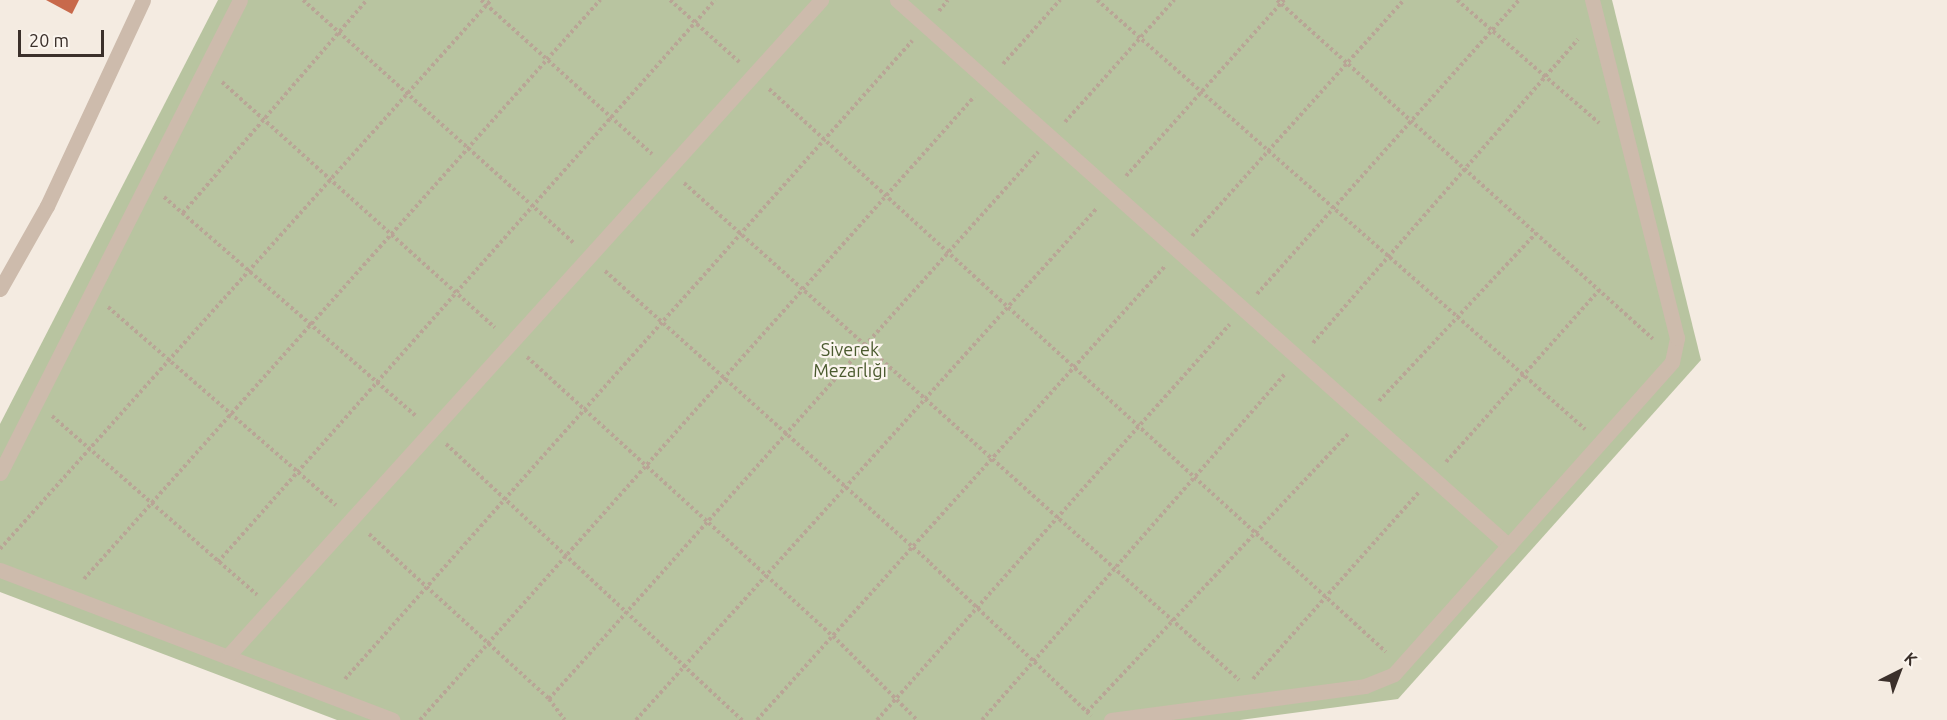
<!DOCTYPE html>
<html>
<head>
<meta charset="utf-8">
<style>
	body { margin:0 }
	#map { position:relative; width:1947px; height:720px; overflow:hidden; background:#f4ebe1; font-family:Ubuntu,sans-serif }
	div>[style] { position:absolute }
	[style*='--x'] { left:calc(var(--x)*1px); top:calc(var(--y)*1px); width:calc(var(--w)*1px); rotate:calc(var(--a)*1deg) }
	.green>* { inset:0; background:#b8c4a0 }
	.building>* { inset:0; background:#c8694b }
	.path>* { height:4px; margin-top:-2px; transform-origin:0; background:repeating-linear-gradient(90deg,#b9a596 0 3px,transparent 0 6px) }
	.service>* { height:15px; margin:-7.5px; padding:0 7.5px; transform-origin:7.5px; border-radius:7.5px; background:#cdbbac }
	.tertiary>* { height:15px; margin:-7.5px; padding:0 7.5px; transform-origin:7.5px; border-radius:7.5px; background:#cdbbac }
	span { translate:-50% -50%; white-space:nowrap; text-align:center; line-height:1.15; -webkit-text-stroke:4.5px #fbf5ee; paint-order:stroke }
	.park-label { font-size:18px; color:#4a5a2e }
	.north { position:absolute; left:1869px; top:642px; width:60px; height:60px; -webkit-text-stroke:4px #fbf5ee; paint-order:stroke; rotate:42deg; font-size:16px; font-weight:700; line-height:24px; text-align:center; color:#3b302b }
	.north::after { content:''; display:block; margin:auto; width:21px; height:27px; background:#3b302b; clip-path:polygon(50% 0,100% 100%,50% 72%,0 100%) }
	.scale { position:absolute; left:18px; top:30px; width:86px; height:27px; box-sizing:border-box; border:3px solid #3b302b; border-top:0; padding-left:8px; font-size:18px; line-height:21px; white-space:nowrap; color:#3b302b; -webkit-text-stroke:4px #fbf5ee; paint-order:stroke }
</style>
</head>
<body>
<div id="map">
	<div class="green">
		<i style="clip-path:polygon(218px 0,1612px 0,1701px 360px,1398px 699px,1240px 720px,337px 720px,0 592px,0 424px)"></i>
	</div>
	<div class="building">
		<i style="clip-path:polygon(46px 0,79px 0,72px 14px)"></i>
	</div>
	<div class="path">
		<i style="--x:303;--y:0;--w:363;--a:41.9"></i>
		<i style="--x:481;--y:0;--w:230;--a:42"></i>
		<i style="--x:670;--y:0;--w:93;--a:41.9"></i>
		<i style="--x:1097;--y:0;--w:650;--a:41.32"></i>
		<i style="--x:1277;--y:0;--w:506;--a:42.04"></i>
		<i style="--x:1457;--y:0;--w:188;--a:40.9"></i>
		<i style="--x:939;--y:11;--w:14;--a:-51"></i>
		<i style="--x:1003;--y:64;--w:86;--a:-48.3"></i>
		<i style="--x:222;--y:82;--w:367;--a:42"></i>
		<i style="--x:769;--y:89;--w:835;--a:42.38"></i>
		<i style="--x:1065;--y:122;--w:164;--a:-48.2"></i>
		<i style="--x:1126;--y:176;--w:237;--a:-48.1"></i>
		<i style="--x:684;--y:183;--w:745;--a:41.84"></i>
		<i style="--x:164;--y:197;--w:334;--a:41"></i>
		<i style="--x:183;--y:213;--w:281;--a:-49.2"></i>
		<i style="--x:1192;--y:236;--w:317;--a:-48.1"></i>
		<i style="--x:605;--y:271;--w:437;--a:41.9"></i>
		<i style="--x:930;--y:563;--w:222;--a:43.5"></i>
		<i style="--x:1257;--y:294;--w:394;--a:-48.3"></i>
		<i style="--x:108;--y:307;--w:302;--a:41"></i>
		<i style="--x:1313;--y:343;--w:403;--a:-48.9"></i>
		<i style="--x:527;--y:357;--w:414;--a:42.4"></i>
		<i style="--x:833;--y:636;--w:119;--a:45"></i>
		<i style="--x:1379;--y:401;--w:230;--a:-46.9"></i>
		<i style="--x:52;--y:416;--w:272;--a:41.1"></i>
		<i style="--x:446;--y:444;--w:405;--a:43"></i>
		<i style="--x:1446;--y:462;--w:230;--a:-48.3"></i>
		<i style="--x:369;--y:534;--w:244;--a:42.5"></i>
		<i style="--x:549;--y:699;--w:26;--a:53"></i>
		<i style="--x:0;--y:549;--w:737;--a:-48.19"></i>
		<i style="--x:218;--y:562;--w:750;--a:-48.51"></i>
		<i style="--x:84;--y:579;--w:776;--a:-48.29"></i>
		<i style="--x:345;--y:679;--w:854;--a:-48.37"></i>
		<i style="--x:1253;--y:679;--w:250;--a:-48.4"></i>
		<i style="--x:549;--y:699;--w:734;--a:-48.2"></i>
		<i style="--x:1087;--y:712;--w:383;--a:-46.8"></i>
		<i style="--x:420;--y:720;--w:834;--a:-48.36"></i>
		<i style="--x:636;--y:720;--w:689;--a:-48"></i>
		<i style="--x:757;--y:720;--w:610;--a:-48.05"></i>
		<i style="--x:877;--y:720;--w:530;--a:-48.29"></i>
		<i style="--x:982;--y:720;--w:461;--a:-48.8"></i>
	</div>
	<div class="service">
		<i style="--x:897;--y:0;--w:820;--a:41.74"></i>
		<i style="--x:0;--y:473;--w:530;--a:-63.1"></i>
		<i style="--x:0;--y:570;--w:420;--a:20.9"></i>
		<i style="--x:227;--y:657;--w:886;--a:-47.88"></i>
		<i style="--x:1111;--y:720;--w:256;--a:-7.6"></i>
		<i style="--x:1365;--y:686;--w:31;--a:-22"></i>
		<i style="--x:1394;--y:674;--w:418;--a:-48.3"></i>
		<i style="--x:1672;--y:362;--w:25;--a:-78"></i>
		<i style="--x:1677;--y:338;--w:349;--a:-104.1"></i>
	</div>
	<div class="tertiary">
		<i style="--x:0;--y:289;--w:95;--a:-60.5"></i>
		<i style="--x:47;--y:206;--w:227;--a:-65"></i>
	</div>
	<div class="park-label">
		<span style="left:850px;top:360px">Siverek<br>Mezarlığı</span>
	</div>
	<div class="north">K</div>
	<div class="scale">20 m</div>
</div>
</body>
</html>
